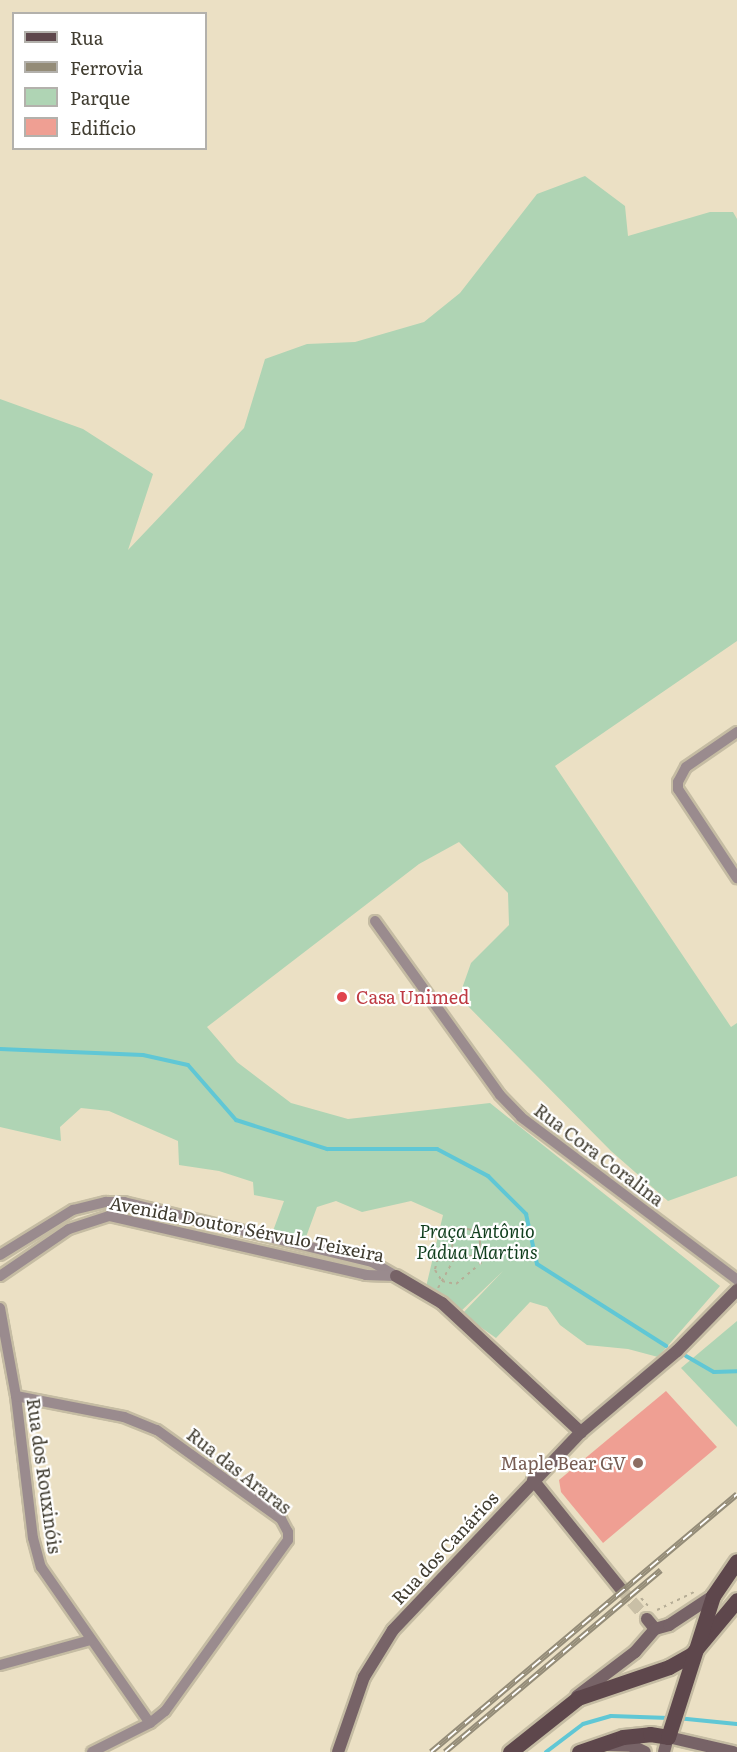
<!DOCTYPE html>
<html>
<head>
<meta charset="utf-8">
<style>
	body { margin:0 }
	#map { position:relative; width:737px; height:1752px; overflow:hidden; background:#ebe0c4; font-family:Literata,serif }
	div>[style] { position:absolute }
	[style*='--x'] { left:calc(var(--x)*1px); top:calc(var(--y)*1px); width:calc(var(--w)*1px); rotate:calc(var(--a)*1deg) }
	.green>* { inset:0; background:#afd4b4 }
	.stream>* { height:4px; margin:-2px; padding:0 2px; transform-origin:2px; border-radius:2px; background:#60c7d5 }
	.building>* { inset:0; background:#ef9f93 }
	.secondary-tunnel>* { height:12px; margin-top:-6px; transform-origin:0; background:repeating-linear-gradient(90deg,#c9bfa6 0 12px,transparent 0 18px) }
	.path>* { height:2px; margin-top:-1px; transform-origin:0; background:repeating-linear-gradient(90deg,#b6ad96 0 3px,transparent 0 7.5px) }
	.path>.ring { margin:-1px; padding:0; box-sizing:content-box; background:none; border:2px solid #b6ad96; border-radius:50% }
	.roads { filter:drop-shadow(2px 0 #c5bca3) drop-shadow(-2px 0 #c5bca3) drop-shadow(0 2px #c5bca3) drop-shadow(0 -2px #c5bca3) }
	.street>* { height:10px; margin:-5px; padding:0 5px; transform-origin:5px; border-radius:5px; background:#9a8b8e }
	.secondary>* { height:12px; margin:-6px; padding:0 6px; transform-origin:6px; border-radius:6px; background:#776367 }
	.primary>* { height:15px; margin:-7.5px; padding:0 7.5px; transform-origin:7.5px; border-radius:7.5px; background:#5e474c }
	.rail>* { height:6px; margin-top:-3px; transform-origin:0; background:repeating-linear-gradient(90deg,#fff 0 11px,#948c78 0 22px); box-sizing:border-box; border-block:2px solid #948c78 }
	.dots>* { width:16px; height:16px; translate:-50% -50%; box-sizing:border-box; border:3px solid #fff; border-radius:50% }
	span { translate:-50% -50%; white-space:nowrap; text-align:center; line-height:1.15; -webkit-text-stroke:4.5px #fff; paint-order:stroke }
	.health-label { font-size:18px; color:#be3a42 }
	.left { translate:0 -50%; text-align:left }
	.street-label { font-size:18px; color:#403c30 }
	.park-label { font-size:18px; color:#103e1d; font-style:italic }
	.education-label { font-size:18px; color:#785e54 }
	.right { translate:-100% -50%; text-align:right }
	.legend { position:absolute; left:12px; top:12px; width:195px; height:138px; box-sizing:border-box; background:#fff; border:2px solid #b3b1ac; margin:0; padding:8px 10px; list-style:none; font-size:18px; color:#403c30 }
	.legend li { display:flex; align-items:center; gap:12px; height:30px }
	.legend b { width:30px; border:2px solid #b3b1ac }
</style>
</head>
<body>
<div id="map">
	<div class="green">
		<i style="clip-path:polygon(585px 176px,625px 206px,628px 236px,710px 212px,733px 212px,737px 219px,737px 641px,555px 766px,731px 1027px,737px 1023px,737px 1176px,668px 1201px,611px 1151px,459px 997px,471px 963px,509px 925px,508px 893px,459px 842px,419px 864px,207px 1027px,237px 1062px,291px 1103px,348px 1119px,490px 1103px,720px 1286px,658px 1357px,628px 1349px,587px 1345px,560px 1325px,547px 1307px,530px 1302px,496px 1338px,462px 1314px,503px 1271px,459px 1313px,426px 1287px,443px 1215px,411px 1201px,362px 1212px,336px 1201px,317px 1207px,306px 1237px,273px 1231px,284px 1201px,254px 1195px,253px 1182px,219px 1171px,179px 1165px,178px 1141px,109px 1111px,81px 1108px,60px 1127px,61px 1141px,0 1127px,0 399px,83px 429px,153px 474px,128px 550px,244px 428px,265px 359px,307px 344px,355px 342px,424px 322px,460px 293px,537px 194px)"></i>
		<i style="clip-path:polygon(737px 1321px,737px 1427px,681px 1368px)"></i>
	</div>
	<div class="stream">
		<i style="--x:0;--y:1049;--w:143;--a:2.4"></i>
		<i style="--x:143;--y:1055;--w:46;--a:12.5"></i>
		<i style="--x:188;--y:1065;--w:73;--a:48.9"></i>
		<i style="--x:236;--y:1120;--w:96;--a:17.7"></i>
		<i style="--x:327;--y:1149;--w:110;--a:0"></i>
		<i style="--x:437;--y:1149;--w:58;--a:27.9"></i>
		<i style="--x:488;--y:1176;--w:54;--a:45"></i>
		<i style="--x:526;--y:1214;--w:51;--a:77.6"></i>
		<i style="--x:537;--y:1264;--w:153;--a:32.4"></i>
		<i style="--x:686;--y:1356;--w:32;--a:30"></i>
		<i style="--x:714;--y:1372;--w:23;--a:-2"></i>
		<i style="--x:677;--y:1718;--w:60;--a:5.7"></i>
		<i style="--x:546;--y:1752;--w:46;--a:-37.1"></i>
		<i style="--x:583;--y:1724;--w:29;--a:-16"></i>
		<i style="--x:611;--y:1716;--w:58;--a:2"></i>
	</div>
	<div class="building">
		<i style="clip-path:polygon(666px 1391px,717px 1447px,603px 1543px,561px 1492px,559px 1480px)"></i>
	</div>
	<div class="secondary-tunnel">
		<i style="--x:620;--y:1588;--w:41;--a:48.9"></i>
	</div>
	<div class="path">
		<i class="ring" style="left:452px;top:1229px;width:26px;height:26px"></i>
		<i style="--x:453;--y:1237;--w:10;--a:180"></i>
		<i style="--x:443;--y:1237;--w:34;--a:104"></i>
		<i style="--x:435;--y:1270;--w:13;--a:58"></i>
		<i style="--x:442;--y:1281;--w:14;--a:12"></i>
		<i style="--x:456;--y:1284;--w:33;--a:-40"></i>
		<i style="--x:481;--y:1263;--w:11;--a:-124"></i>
		<i style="--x:438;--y:1288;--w:39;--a:-61"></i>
		<i style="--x:641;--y:1598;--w:12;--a:48"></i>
		<i style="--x:657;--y:1610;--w:41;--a:-25.9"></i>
	</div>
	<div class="roads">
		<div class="street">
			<i style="--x:737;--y:732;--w:62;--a:145.5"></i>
			<i style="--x:686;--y:767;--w:17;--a:118"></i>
			<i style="--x:678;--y:782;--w:7;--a:90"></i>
			<i style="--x:678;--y:789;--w:107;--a:56.5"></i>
			<i style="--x:375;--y:921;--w:214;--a:54.3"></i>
			<i style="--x:500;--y:1095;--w:30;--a:46"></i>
			<i style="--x:521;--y:1117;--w:271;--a:37"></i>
			<i style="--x:0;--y:1255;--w:86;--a:-31.7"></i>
			<i style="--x:73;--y:1210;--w:34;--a:-14"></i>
			<i style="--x:106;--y:1202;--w:18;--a:0"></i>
			<i style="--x:124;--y:1202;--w:255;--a:13.6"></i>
			<i style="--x:372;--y:1262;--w:28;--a:30"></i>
			<i style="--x:0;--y:1276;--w:83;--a:-34.3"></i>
			<i style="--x:69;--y:1229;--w:42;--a:-18"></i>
			<i style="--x:109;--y:1216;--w:264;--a:12.9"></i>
			<i style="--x:366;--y:1275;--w:30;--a:2"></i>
			<i style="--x:0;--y:1308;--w:89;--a:79.7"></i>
			<i style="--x:16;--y:1396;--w:143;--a:83.2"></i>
			<i style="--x:33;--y:1538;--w:30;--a:75"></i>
			<i style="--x:41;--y:1567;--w:190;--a:55.1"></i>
			<i style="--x:16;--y:1396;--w:110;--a:11"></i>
			<i style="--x:124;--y:1417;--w:35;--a:22"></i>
			<i style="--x:157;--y:1430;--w:153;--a:35.7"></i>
			<i style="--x:281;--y:1519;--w:15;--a:62"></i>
			<i style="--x:288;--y:1532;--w:8;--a:90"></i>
			<i style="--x:288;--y:1540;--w:211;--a:125.7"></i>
			<i style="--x:165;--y:1711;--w:19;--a:141"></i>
			<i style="--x:150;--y:1723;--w:65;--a:153.4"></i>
			<i style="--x:0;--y:1665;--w:94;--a:-15.4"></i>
		</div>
		<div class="secondary">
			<i style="--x:396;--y:1276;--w:53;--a:30.4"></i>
			<i style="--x:442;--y:1303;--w:190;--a:42.9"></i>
			<i style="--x:533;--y:1480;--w:139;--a:51.1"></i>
			<i style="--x:647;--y:1619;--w:13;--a:51"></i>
			<i style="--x:577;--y:1696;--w:73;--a:-37.2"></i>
			<i style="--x:635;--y:1652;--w:30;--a:-49"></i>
			<i style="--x:655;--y:1629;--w:15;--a:-16"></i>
			<i style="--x:669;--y:1625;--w:53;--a:-33.4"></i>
			<i style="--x:607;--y:1745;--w:25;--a:2"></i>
			<i style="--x:632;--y:1746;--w:14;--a:25"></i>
			<i style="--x:338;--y:1752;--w:79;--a:-70.9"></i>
			<i style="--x:364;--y:1677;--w:55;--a:-58.3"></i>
			<i style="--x:393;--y:1630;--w:273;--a:-46.5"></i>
			<i style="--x:581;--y:1432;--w:126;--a:-40.2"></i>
			<i style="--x:677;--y:1351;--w:86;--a:-45.5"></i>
			<i style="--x:664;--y:1752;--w:16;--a:-75"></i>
			<i style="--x:668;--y:1737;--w:67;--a:13"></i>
		</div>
		<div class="primary">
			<i style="--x:510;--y:1752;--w:87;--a:-38.5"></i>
			<i style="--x:578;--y:1698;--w:96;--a:-18.8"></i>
			<i style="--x:669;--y:1667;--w:26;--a:-29"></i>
			<i style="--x:692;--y:1654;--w:70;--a:-50.2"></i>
			<i style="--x:579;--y:1752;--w:46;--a:-18.8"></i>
			<i style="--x:623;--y:1737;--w:27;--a:-6"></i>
			<i style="--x:650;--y:1734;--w:18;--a:9"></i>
			<i style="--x:668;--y:1737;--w:148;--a:-72.3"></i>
			<i style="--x:713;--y:1596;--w:42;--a:-55.6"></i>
		</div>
	</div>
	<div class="rail">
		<i style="--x:431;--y:1752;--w:400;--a:-40.1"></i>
		<i style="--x:445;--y:1752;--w:282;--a:-40.1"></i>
	</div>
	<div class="dots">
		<i style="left:342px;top:997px;background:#e0444e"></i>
		<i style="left:638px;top:1463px;background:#8d6e63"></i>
	</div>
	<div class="health-label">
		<span class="left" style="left:356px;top:997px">Casa Unimed</span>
	</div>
	<div class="street-label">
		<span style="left:599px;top:1155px;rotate:37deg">Rua Cora Coralina</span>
		<span style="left:247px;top:1229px;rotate:11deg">Avenida Doutor Sérvulo Teixeira</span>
		<span style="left:239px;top:1471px;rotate:38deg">Rua das Araras</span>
		<span style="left:44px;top:1476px;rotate:82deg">Rua dos Rouxinóis</span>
		<span style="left:445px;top:1548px;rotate:-47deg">Rua dos Canários</span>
	</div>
	<div class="park-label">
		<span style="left:477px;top:1242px">Praça Antônio<br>Pádua Martins</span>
	</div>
	<div class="education-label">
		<span class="right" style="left:626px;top:1463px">Maple Bear GV</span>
	</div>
	<ul class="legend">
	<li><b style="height:8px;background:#5e474c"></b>Rua</li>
	<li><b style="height:8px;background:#948c78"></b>Ferrovia</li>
	<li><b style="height:16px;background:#afd4b4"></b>Parque</li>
	<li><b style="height:16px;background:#ef9f93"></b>Edifício</li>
	</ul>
</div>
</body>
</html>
